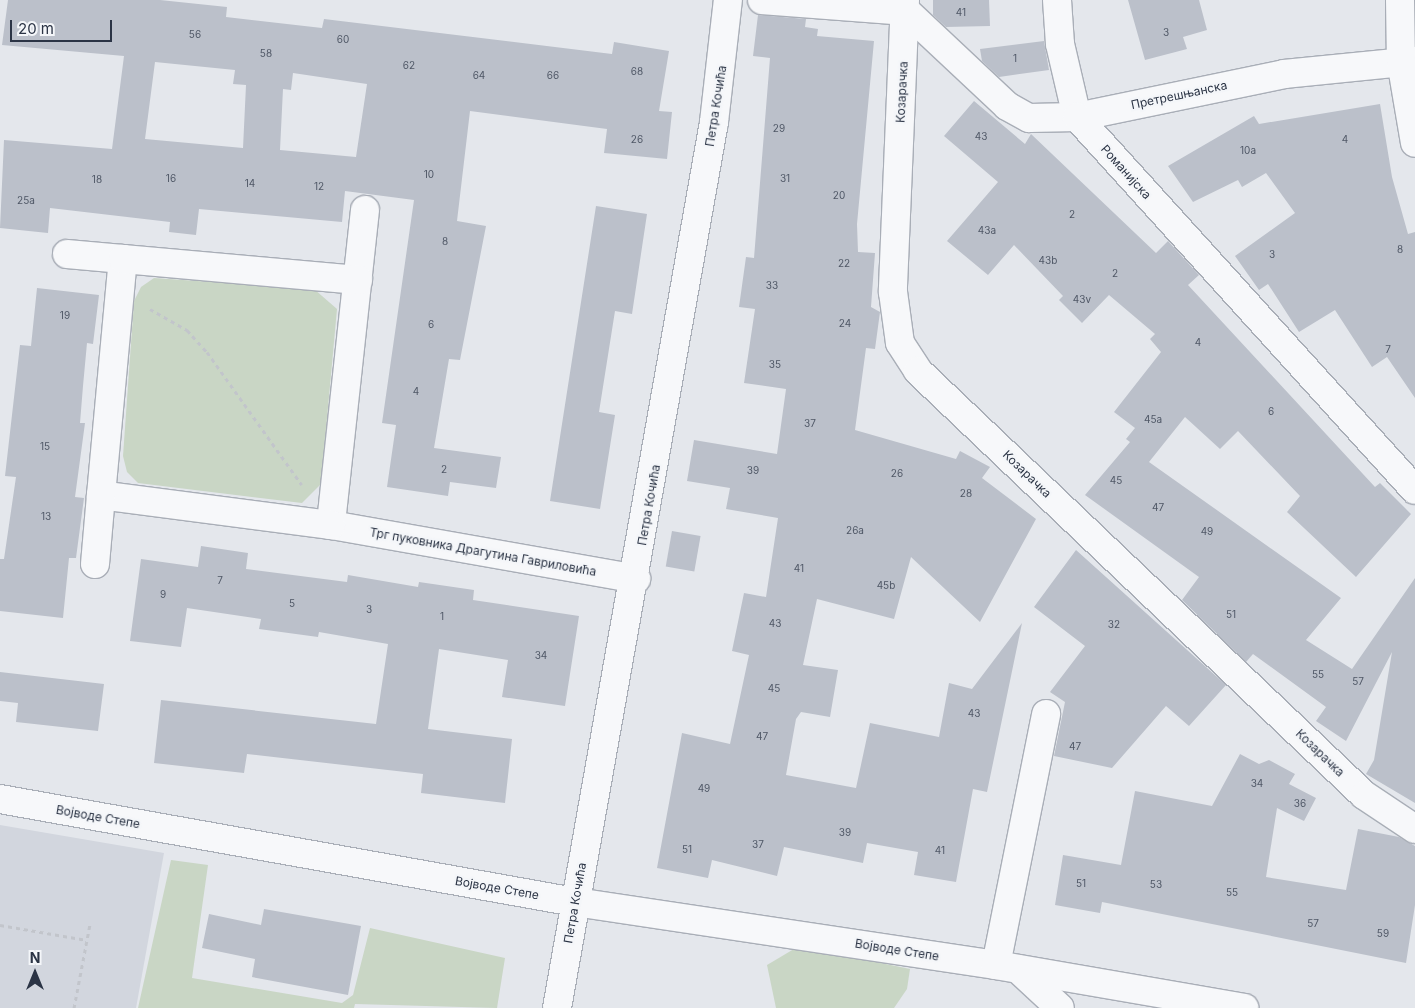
<!DOCTYPE html>
<html>
<head>
<meta charset="utf-8">
<style>
	body { margin:0 }
	#map { position:relative; width:1415px; height:1008px; overflow:hidden; background:#e4e7ec; font-family:Inter,sans-serif }
	div>[style] { position:absolute }
	[style*='--x'] { left:calc(var(--x)*1px); top:calc(var(--y)*1px); width:calc(var(--w)*1px); rotate:calc(var(--a)*1deg) }
	.built>* { inset:0; background:#d2d6de }
	.green>* { inset:0; background:#c9d6c5 }
	.building>* { inset:0; background:#bbc0ca; transform-origin:0 0 }
	.path>* { height:3px; margin-top:-1.5px; transform-origin:0; background:repeating-linear-gradient(90deg,#c2c5cb 0 4px,transparent 0 8px) }
	.roads { filter:drop-shadow(1px 0 #a9aeb7) drop-shadow(-1px 0 #a9aeb7) drop-shadow(0 1px #a9aeb7) drop-shadow(0 -1px #a9aeb7) }
	.minor>* { height:28px; margin:-14px; padding:0 14px; transform-origin:14px; border-radius:14px; background:#f7f8fa }
	span { translate:-50% -50%; white-space:nowrap; text-align:center; line-height:1.15; -webkit-text-stroke:4.5px #f4f6f9; paint-order:stroke }
	.number-label { font-size:10px; color:#4f5766 }
	.number-label span { -webkit-text-stroke-width:0 }
	.street-label { font-size:12px; color:#2b3445 }
	.north { position:absolute; left:10px; top:948px; width:50px; height:50px; -webkit-text-stroke:4px #f4f6f9; paint-order:stroke; rotate:0deg; font-size:14px; font-weight:700; line-height:20px; text-align:center; color:#2b3445 }
	.north::after { content:''; display:block; margin:auto; width:18px; height:22px; background:#2b3445; clip-path:polygon(50% 0,100% 100%,50% 72%,0 100%) }
	.scale { position:absolute; left:10px; top:20px; width:102px; height:22px; box-sizing:border-box; border:2px solid #2b3445; border-top:0; padding-left:6px; font-size:15px; line-height:18px; white-space:nowrap; color:#2b3445; -webkit-text-stroke:4px #f4f6f9; paint-order:stroke }
</style>
</head>
<body>
<div id="map">
	<div class="built">
		<i style="clip-path:polygon(0 825px,164px 853px,136px 1008px,0 1008px)"></i>
	</div>
	<div class="green">
		<i style="clip-path:polygon(154px 278px,314px 289px,337px 309px,321px 484px,302px 503px,138px 483px,127px 472px,123px 456px,134px 301px,141px 287px)"></i>
		<i style="clip-path:polygon(171px 860px,208px 865px,192px 978px,342px 1003px,353px 995px,370px 928px,505px 958px,497px 1008px,355px 1004px,354px 1008px,138px 1008px)"></i>
		<i style="clip-path:polygon(799px 946px,910px 969px,907px 989px,894px 1008px,776px 1008px,767px 965px)"></i>
	</div>
	<div class="building">
		<i style="clip-path:polygon(evenodd,8px 0,160px 0,227px 7px,226px 17px,322px 28px,324px 19px,612px 54px,614px 42px,669px 51px,659px 111px,672px 112px,667px 159px,604px 153px,607px 129px,470px 111px,457px 221px,486px 226px,460px 360px,449px 359px,434px 448px,501px 457px,496px 488px,450px 482px,448px 496px,387px 487px,396px 425px,382px 423px,414px 200px,345px 191px,342px 222px,199px 209px,196px 235px,169px 232px,170px 222px,50px 208px,48px 233px,0 228px,4px 140px,112px 149px,124px 56px,2px 45px,8px 0,155px 62px,235px 70px,233px 84px,246px 85px,243px 148px,145px 139px,155px 62px,8px 0,293px 73px,367px 84px,356px 157px,280px 150px,283px 89px,291px 90px,293px 73px)"></i>
		<i style="clip-path:polygon(933px 0,989px 0,990px 26px,946px 27px,933px 15px)"></i>
		<i style="clip-path:polygon(1128px 0,1199px 0,1207px 30px,1183px 37px,1187px 49px,1145px 60px)"></i>
		<i style="clip-path:polygon(758px 15px,806px 19px,805px 27px,818px 29px,817px 36px,874px 41px,857px 224px,858px 252px,875px 253px,871px 307px,880px 312px,875px 349px,866px 348px,855px 430px,956px 459px,960px 451px,990px 467px,982px 478px,1036px 519px,980px 622px,911px 557px,894px 619px,817px 599px,803px 665px,838px 670px,830px 717px,801px 712px,796px 719px,786px 775px,856px 788px,870px 723px,939px 737px,949px 683px,972px 689px,1022px 623px,987px 792px,973px 789px,956px 882px,914px 875px,918px 852px,867px 843px,863px 863px,784px 847px,777px 876px,712px 860px,708px 878px,657px 868px,682px 733px,730px 744px,749px 655px,732px 651px,744px 593px,766px 597px,778px 518px,726px 509px,730px 488px,687px 481px,694px 440px,777px 454px,786px 389px,744px 383px,755px 309px,739px 307px,746px 257px,754px 258px,770px 58px,753px 56px)"></i>
		<i style="clip-path:polygon(1044px 41px,1049px 70px,999px 77px,982px 61px,980px 49px)"></i>
		<i style="clip-path:polygon(974px 101px,1025px 144px,1031px 134px,1156px 253px,1168px 241px,1199px 275px,1188px 285px,1375px 487px,1380px 483px,1411px 514px,1356px 577px,1287px 512px,1300px 496px,1238px 431px,1220px 449px,1185px 417px,1149px 462px,1341px 598px,1306px 640px,1352px 669px,1415px 578px,1415px 803px,1366px 774px,1374px 760px,1392px 652px,1346px 741px,1316px 721px,1326px 707px,1253px 654px,1246px 662px,1182px 600px,1199px 577px,1085px 495px,1130px 442px,1126px 439px,1135px 428px,1114px 412px,1161px 352px,1150px 339px,1155px 334px,1109px 295px,1082px 323px,1059px 300px,1063px 296px,1014px 245px,988px 275px,947px 241px,998px 182px,944px 136px)"></i>
		<i style="clip-path:polygon(1380px 104px,1392px 177px,1408px 234px,1415px 232px,1415px 398px,1387px 357px,1372px 367px,1335px 310px,1299px 332px,1268px 284px,1259px 290px,1235px 256px,1295px 213px,1266px 173px,1242px 187px,1238px 180px,1193px 202px,1168px 166px,1254px 116px,1259px 124px)"></i>
		<i style="clip-path:polygon(596px 206px,647px 214px,632px 314px,615px 311px,599px 412px,615px 415px,600px 509px,550px 501px)"></i>
		<i style="clip-path:polygon(37px 288px,99px 295px,93px 344px,87px 343px,83px 386px,80px 423px,85px 423px,75px 497px,84px 498px,76px 558px,69px 558px,63px 618px,0 611px,0 559px,4px 559px,16px 477px,5px 476px,20px 345px,31px 346px)"></i>
		<i style="left:672px;top:531px;width:29px;height:36px;rotate:10deg"></i>
		<i style="clip-path:polygon(201px 546px,248px 553px,246px 569px,347px 582px,348px 575px,418px 587px,419px 582px,474px 590px,473px 600px,579px 616px,565px 706px,502px 697px,508px 660px,439px 649px,428px 729px,512px 739px,505px 803px,421px 793px,423px 774px,247px 754px,244px 773px,154px 763px,161px 700px,376px 724px,388px 644px,319px 632px,318px 637px,259px 629px,261px 619px,187px 608px,181px 647px,130px 641px,141px 559px,198px 567px)"></i>
		<i style="clip-path:polygon(1076px 550px,1226px 685px,1189px 726px,1166px 706px,1112px 768px,1054px 756px,1065px 702px,1050px 692px,1085px 646px,1034px 607px)"></i>
		<i style="clip-path:polygon(0 672px,104px 684px,98px 731px,16px 722px,18px 703px,0 701px)"></i>
		<i style="clip-path:polygon(1240px 754px,1259px 764px,1269px 760px,1295px 774px,1289px 784px,1316px 798px,1304px 821px,1277px 808px,1266px 877px,1346px 890px,1358px 829px,1399px 837px,1415px 846px,1415px 905px,1406px 963px,1102px 902px,1100px 913px,1055px 905px,1063px 855px,1121px 865px,1135px 791px,1212px 806px)"></i>
		<i style="clip-path:polygon(264px 909px,361px 926px,348px 995px,252px 977px,255px 959px,202px 948px,209px 914px,261px 925px)"></i>
	</div>
	<div class="path">
		<i style="--x:150;--y:309;--w:43;--a:29.6"></i>
		<i style="--x:187;--y:330;--w:30;--a:48"></i>
		<i style="--x:207;--y:352;--w:163;--a:54.5"></i>
		<i style="--x:0;--y:925;--w:88;--a:9.8"></i>
		<i style="--x:74;--y:1008;--w:86;--a:-79.2"></i>
	</div>
	<div class="roads">
		<div class="minor">
			<i style="--x:762;--y:0;--w:144;--a:4.4"></i>
			<i style="--x:906;--y:11;--w:139;--a:43.2"></i>
			<i style="--x:1007;--y:106;--w:25;--a:29"></i>
			<i style="--x:1029;--y:118;--w:48;--a:-1.2"></i>
			<i style="--x:1077;--y:117;--w:211;--a:-11.7"></i>
			<i style="--x:1284;--y:74;--w:132;--a:-5.7"></i>
			<i style="--x:905;--y:0;--w:292;--a:92.4"></i>
			<i style="--x:893;--y:292;--w:51;--a:82.2"></i>
			<i style="--x:900;--y:343;--w:33;--a:57"></i>
			<i style="--x:918;--y:371;--w:615;--a:43.55"></i>
			<i style="--x:1364;--y:795;--w:61;--a:33.7"></i>
			<i style="--x:1057;--y:0;--w:44;--a:86.1"></i>
			<i style="--x:1060;--y:44;--w:75;--a:76.9"></i>
			<i style="--x:1077;--y:117;--w:503;--a:47.82"></i>
			<i style="--x:1400;--y:0;--w:61;--a:89.1"></i>
			<i style="--x:1401;--y:61;--w:83;--a:80.3"></i>
			<i style="--x:365;--y:210;--w:317;--a:96.2"></i>
			<i style="--x:331;--y:525;--w:310;--a:10"></i>
			<i style="--x:67;--y:254;--w:56;--a:5.1"></i>
			<i style="--x:331;--y:525;--w:232;--a:-172.6"></i>
			<i style="--x:101;--y:495;--w:237;--a:-84.7"></i>
			<i style="--x:123;--y:259;--w:236;--a:5.1"></i>
			<i style="--x:95;--y:564;--w:69;--a:-85"></i>
			<i style="--x:0;--y:799;--w:584;--a:10.16"></i>
			<i style="--x:575;--y:902;--w:426;--a:8.5"></i>
			<i style="--x:996;--y:965;--w:252;--a:9.8"></i>
			<i style="--x:996;--y:965;--w:256;--a:-78.7"></i>
			<i style="--x:1018;--y:969;--w:57;--a:42.9"></i>
			<i style="--x:557;--y:1008;--w:900;--a:-79.95"></i>
			<i style="--x:714;--y:122;--w:123;--a:-83.5"></i>
		</div>
	</div>
	<div class="number-label">
		<span style="left:961px;top:13px">41</span>
		<span style="left:1166px;top:33px">3</span>
		<span style="left:195px;top:35px">56</span>
		<span style="left:343px;top:40px">60</span>
		<span style="left:266px;top:54px">58</span>
		<span style="left:1015px;top:59px">1</span>
		<span style="left:409px;top:66px">62</span>
		<span style="left:637px;top:72px">68</span>
		<span style="left:479px;top:76px">64</span>
		<span style="left:553px;top:76px">66</span>
		<span style="left:779px;top:129px">29</span>
		<span style="left:981px;top:137px">43</span>
		<span style="left:637px;top:140px">26</span>
		<span style="left:1345px;top:140px">4</span>
		<span style="left:1248px;top:151px">10a</span>
		<span style="left:429px;top:175px">10</span>
		<span style="left:171px;top:179px">16</span>
		<span style="left:785px;top:179px">31</span>
		<span style="left:97px;top:180px">18</span>
		<span style="left:250px;top:184px">14</span>
		<span style="left:319px;top:187px">12</span>
		<span style="left:839px;top:196px">20</span>
		<span style="left:26px;top:201px">25a</span>
		<span style="left:1072px;top:215px">2</span>
		<span style="left:987px;top:231px">43a</span>
		<span style="left:445px;top:242px">8</span>
		<span style="left:1400px;top:250px">8</span>
		<span style="left:1272px;top:255px">3</span>
		<span style="left:1048px;top:261px">43b</span>
		<span style="left:844px;top:264px">22</span>
		<span style="left:1115px;top:274px">2</span>
		<span style="left:772px;top:286px">33</span>
		<span style="left:1082px;top:300px">43v</span>
		<span style="left:65px;top:316px">19</span>
		<span style="left:845px;top:324px">24</span>
		<span style="left:431px;top:325px">6</span>
		<span style="left:1198px;top:343px">4</span>
		<span style="left:1388px;top:350px">7</span>
		<span style="left:775px;top:365px">35</span>
		<span style="left:416px;top:392px">4</span>
		<span style="left:1271px;top:412px">6</span>
		<span style="left:1153px;top:420px">45a</span>
		<span style="left:810px;top:424px">37</span>
		<span style="left:45px;top:447px">15</span>
		<span style="left:444px;top:470px">2</span>
		<span style="left:753px;top:471px">39</span>
		<span style="left:897px;top:474px">26</span>
		<span style="left:1116px;top:481px">45</span>
		<span style="left:966px;top:494px">28</span>
		<span style="left:1158px;top:508px">47</span>
		<span style="left:46px;top:517px">13</span>
		<span style="left:855px;top:531px">26a</span>
		<span style="left:1207px;top:532px">49</span>
		<span style="left:799px;top:569px">41</span>
		<span style="left:220px;top:581px">7</span>
		<span style="left:886px;top:586px">45b</span>
		<span style="left:163px;top:595px">9</span>
		<span style="left:292px;top:604px">5</span>
		<span style="left:369px;top:610px">3</span>
		<span style="left:1231px;top:615px">51</span>
		<span style="left:442px;top:617px">1</span>
		<span style="left:775px;top:624px">43</span>
		<span style="left:1114px;top:625px">32</span>
		<span style="left:541px;top:656px">34</span>
		<span style="left:1318px;top:675px">55</span>
		<span style="left:1358px;top:682px">57</span>
		<span style="left:774px;top:689px">45</span>
		<span style="left:974px;top:714px">43</span>
		<span style="left:762px;top:737px">47</span>
		<span style="left:1075px;top:747px">47</span>
		<span style="left:1257px;top:784px">34</span>
		<span style="left:704px;top:789px">49</span>
		<span style="left:1300px;top:804px">36</span>
		<span style="left:845px;top:833px">39</span>
		<span style="left:758px;top:845px">37</span>
		<span style="left:687px;top:850px">51</span>
		<span style="left:940px;top:851px">41</span>
		<span style="left:1081px;top:884px">51</span>
		<span style="left:1156px;top:885px">53</span>
		<span style="left:1232px;top:893px">55</span>
		<span style="left:1313px;top:924px">57</span>
		<span style="left:1383px;top:934px">59</span>
	</div>
	<div class="street-label">
		<span style="left:902px;top:92px;rotate:-87deg">Козарачка</span>
		<span style="left:1179px;top:95px;rotate:-12deg">Претрешњанска</span>
		<span style="left:716px;top:106px;rotate:-81deg">Петра Кочића</span>
		<span style="left:1126px;top:172px;rotate:48deg">Романијска</span>
		<span style="left:1027px;top:474px;rotate:44deg">Козарачка</span>
		<span style="left:649px;top:505px;rotate:-80deg">Петра Кочића</span>
		<span style="left:483px;top:552px;rotate:10deg">Трг пуковника Драгутина Гавриловића</span>
		<span style="left:1320px;top:753px;rotate:44deg">Козарачка</span>
		<span style="left:98px;top:817px;rotate:10deg">Војводе Степе</span>
		<span style="left:497px;top:888px;rotate:10deg">Војводе Степе</span>
		<span style="left:575px;top:903px;rotate:-80deg">Петра Кочића</span>
		<span style="left:897px;top:950px;rotate:9deg">Војводе Степе</span>
	</div>
	<div class="north">N</div>
	<div class="scale">20 m</div>
</div>
</body>
</html>
